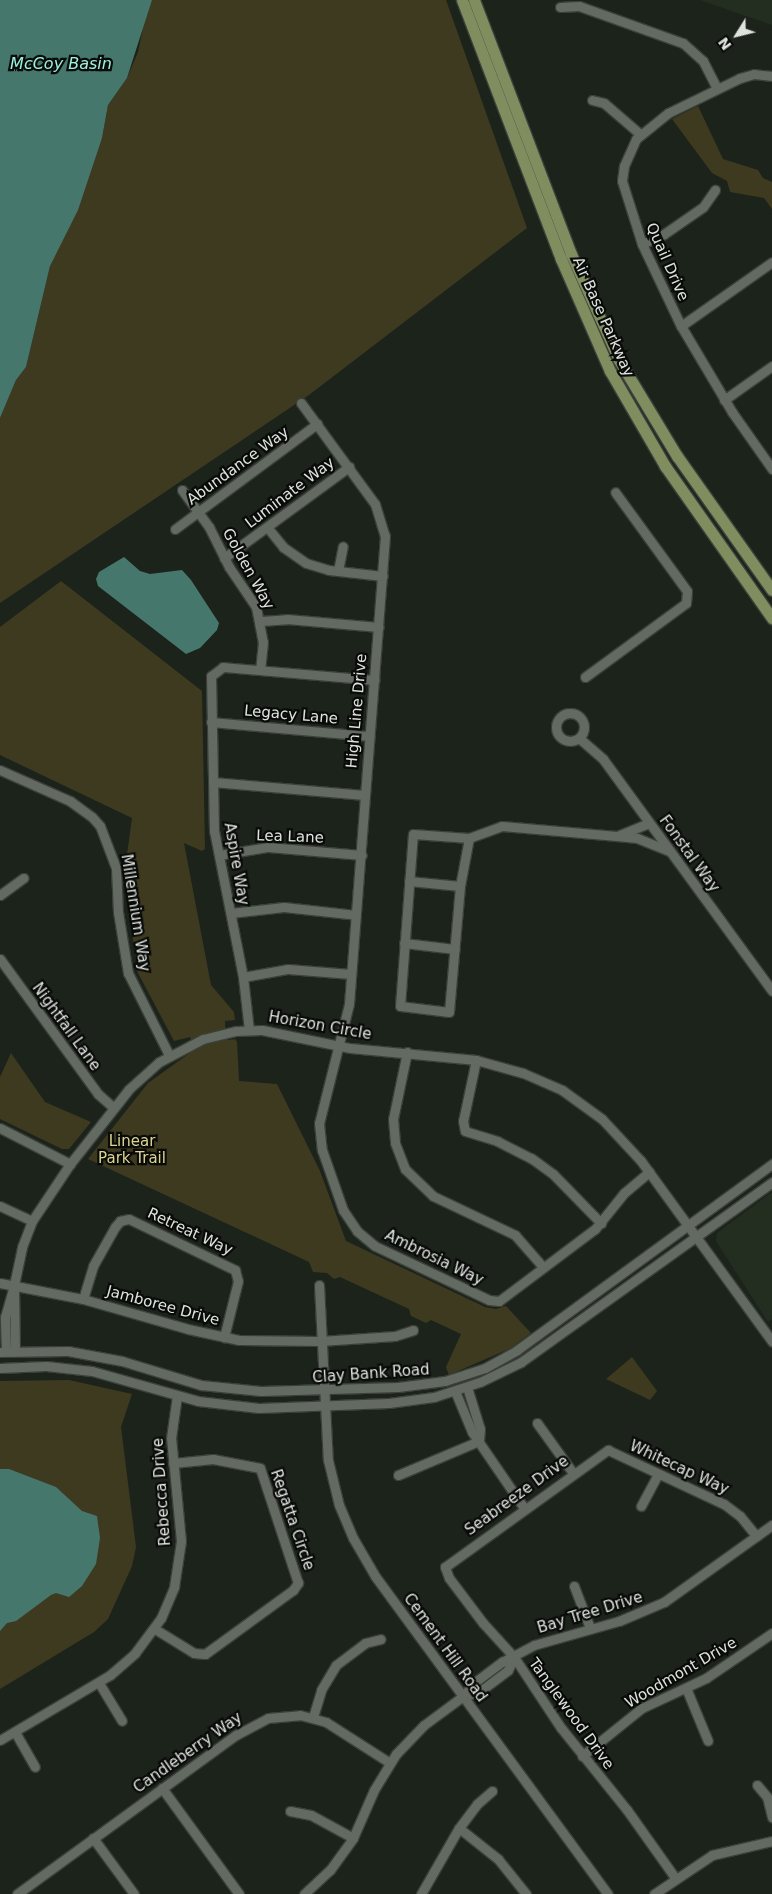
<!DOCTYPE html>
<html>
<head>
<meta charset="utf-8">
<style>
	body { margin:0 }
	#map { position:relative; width:772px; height:1894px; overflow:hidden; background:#1c231b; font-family:"DejaVu Sans",sans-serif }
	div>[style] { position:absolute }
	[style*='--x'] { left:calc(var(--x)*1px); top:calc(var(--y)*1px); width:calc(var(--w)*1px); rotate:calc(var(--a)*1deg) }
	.built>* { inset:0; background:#232e21 }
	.green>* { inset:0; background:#3e3a20 }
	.water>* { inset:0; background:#46776d }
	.roads { filter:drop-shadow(1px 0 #3b403a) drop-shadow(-1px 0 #3b403a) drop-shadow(0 1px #3b403a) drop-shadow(0 -1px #3b403a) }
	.minor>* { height:9px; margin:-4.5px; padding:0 4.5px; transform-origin:4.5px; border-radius:4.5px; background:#636a61 }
	.minor>.ring { margin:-4.5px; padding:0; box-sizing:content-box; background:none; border:9px solid #636a61; border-radius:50% }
	.major>* { height:11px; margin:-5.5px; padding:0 5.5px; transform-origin:5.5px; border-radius:5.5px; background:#808d5f }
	span { translate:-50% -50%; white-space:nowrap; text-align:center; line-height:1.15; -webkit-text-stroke:4.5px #090b08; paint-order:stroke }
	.street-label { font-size:15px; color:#dfe3de }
	.park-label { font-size:15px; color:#ded492 }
	.water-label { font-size:16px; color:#9df1e1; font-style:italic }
	.north { position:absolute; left:712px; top:10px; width:50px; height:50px; -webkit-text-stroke:4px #090b08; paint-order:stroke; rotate:234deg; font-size:14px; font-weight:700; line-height:20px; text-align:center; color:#dfe3de }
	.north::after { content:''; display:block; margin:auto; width:18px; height:22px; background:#dfe3de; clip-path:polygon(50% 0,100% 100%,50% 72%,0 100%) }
</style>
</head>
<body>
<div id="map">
	<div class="built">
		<i style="clip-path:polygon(700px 0,772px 0,772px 25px)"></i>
		<i style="clip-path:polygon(772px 1192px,772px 1319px,768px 1322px,716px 1241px,717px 1233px)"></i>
	</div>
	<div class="green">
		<i style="clip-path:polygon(152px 0,446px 0,527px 228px,309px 395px,0 603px,0 418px,16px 380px,26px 367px,50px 266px,102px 138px,108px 105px,127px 78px,138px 52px,146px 13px)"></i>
		<i style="clip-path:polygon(698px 106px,723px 159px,758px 170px,763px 178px,772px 182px,772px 209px,764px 198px,730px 192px,727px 181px,712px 173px,672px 119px)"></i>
		<i style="clip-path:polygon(61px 581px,202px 691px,205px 849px,202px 851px,184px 843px,211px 985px,234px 1012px,235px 1020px,225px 1021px,225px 1026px,228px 1040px,235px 1039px,237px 1042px,239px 1081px,277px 1084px,320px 1171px,346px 1241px,485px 1307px,496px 1309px,506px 1306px,531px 1333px,511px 1348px,449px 1375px,446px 1367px,461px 1334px,431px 1320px,426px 1323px,411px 1316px,409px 1309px,340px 1277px,334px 1279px,327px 1273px,313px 1272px,309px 1262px,88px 1159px,148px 1083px,194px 1050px,190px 1037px,174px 1041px,138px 973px,128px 906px,126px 862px,132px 818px,0 755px,0 627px)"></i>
		<i style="clip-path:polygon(11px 1053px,45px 1102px,91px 1122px,69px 1149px,62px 1149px,0 1119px,0 1077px)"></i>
		<i style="clip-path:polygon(632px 1357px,657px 1391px,650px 1400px,606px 1379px)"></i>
		<i style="clip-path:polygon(69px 1380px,132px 1394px,121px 1427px,136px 1547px,132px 1566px,108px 1619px,94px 1632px,0 1689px,0 1381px)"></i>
	</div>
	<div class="water">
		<i style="clip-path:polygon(0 0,152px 0,127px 78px,108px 105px,102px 138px,78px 210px,50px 266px,26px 367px,16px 380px,0 418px)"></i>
		<i style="clip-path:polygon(124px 557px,140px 571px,150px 574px,182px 570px,191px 580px,219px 623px,217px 630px,200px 648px,186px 654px,98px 586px,96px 579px,99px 572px)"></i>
		<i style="clip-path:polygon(0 1469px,9px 1469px,56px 1487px,82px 1511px,97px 1516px,100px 1538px,96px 1564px,82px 1586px,69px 1597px,56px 1593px,51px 1595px,16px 1621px,7px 1623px,0 1631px)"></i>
	</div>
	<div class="roads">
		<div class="minor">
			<i style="--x:560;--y:7;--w:19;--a:-3"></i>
			<i style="--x:579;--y:6;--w:110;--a:19.6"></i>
			<i style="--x:683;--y:43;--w:27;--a:42"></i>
			<i style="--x:703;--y:61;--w:29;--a:63"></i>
			<i style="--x:772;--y:76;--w:18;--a:-174"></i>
			<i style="--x:754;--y:74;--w:15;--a:164"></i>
			<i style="--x:740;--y:78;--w:80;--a:154.1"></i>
			<i style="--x:668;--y:113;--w:41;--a:140.9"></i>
			<i style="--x:636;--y:139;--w:30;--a:114"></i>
			<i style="--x:624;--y:166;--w:15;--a:98"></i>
			<i style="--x:622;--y:181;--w:66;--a:72.4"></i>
			<i style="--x:642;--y:244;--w:91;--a:64.6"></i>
			<i style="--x:681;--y:326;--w:100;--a:59.3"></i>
			<i style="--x:732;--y:412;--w:70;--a:54.9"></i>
			<i style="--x:592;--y:100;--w:12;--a:14"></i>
			<i style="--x:604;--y:103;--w:48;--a:40.7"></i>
			<i style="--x:642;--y:244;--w:24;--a:-24"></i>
			<i style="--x:664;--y:234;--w:47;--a:-34.7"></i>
			<i style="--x:703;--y:207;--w:21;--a:-55"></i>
			<i style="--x:681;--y:326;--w:111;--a:-35.1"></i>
			<i style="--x:724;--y:400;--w:59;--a:-35.3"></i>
			<i style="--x:301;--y:403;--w:125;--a:53.8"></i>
			<i style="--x:375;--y:504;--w:34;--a:73"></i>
			<i style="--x:385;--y:536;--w:469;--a:94.4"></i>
			<i style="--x:349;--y:1004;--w:123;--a:104.1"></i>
			<i style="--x:319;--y:1123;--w:27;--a:84"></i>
			<i style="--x:322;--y:1150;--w:64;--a:70.7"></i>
			<i style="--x:343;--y:1210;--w:25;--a:56"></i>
			<i style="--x:357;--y:1231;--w:23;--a:40"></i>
			<i style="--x:375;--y:1246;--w:126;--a:25.3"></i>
			<i style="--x:489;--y:1300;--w:10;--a:6"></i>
			<i style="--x:499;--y:1301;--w:120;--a:-36.9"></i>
			<i style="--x:595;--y:1229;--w:46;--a:-51.1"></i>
			<i style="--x:624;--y:1193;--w:33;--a:-40"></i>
			<i style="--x:182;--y:490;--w:46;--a:53.9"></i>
			<i style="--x:209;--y:527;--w:45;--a:63.4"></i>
			<i style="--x:229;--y:567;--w:48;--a:56"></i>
			<i style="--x:256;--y:607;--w:36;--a:79"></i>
			<i style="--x:263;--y:642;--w:28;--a:96"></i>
			<i style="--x:267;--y:527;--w:26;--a:51"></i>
			<i style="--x:283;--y:547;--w:28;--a:35"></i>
			<i style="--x:306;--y:563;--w:24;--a:17"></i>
			<i style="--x:329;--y:570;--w:54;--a:6.3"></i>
			<i style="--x:175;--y:529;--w:177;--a:-36.5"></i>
			<i style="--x:224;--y:558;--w:155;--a:-36.1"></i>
			<i style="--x:338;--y:571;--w:25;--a:-79"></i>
			<i style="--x:261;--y:621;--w:26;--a:-4"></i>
			<i style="--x:287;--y:619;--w:92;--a:5"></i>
			<i style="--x:585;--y:677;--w:125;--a:-36.2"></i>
			<i style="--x:686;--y:603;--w:12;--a:-85"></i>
			<i style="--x:687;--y:591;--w:122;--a:-126"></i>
			<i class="ring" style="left:556px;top:713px;width:19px;height:19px"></i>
			<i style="--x:211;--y:722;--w:159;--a:5.1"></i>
			<i style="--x:579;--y:738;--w:32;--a:41"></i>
			<i style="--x:603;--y:759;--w:287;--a:53.9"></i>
			<i style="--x:0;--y:770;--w:77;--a:23.9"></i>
			<i style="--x:70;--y:801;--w:27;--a:36"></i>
			<i style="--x:92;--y:817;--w:12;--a:48"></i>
			<i style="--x:100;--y:826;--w:45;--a:69.1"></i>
			<i style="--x:116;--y:868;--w:44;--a:87.4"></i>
			<i style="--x:118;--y:912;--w:62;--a:80.7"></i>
			<i style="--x:128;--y:973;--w:92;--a:63.4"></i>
			<i style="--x:213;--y:782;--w:152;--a:4.9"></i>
			<i style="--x:649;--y:823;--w:35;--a:158"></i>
			<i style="--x:617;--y:836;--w:20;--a:6"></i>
			<i style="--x:637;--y:838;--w:35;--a:22"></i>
			<i style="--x:469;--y:838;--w:49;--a:100.6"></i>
			<i style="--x:460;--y:886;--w:126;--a:95"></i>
			<i style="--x:449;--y:1012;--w:49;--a:-173"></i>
			<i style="--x:400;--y:1006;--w:172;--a:-85.7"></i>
			<i style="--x:413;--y:834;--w:56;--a:4.1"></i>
			<i style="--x:469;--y:838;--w:35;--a:-20"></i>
			<i style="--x:502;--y:826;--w:115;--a:5"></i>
			<i style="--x:219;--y:855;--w:50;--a:-9.3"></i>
			<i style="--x:268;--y:847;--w:94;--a:4.9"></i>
			<i style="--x:409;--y:881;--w:51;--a:5.6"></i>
			<i style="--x:0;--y:895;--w:29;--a:-36"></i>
			<i style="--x:231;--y:913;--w:53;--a:-6.5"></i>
			<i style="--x:284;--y:907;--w:72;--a:6.3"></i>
			<i style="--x:404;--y:943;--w:51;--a:6.7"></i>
			<i style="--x:0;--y:959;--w:167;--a:54"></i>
			<i style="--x:98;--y:1094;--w:21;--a:41"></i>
			<i style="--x:243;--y:977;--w:46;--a:-10.1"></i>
			<i style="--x:288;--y:969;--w:63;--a:4.5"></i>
			<i style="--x:249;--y:1030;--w:53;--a:-96.5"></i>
			<i style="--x:243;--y:977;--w:149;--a:-101.2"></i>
			<i style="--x:214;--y:831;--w:155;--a:-91.1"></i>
			<i style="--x:211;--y:676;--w:15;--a:-37"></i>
			<i style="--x:223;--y:667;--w:152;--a:4.9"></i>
			<i style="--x:407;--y:1052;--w:68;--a:101.8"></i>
			<i style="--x:393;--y:1119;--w:24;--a:85"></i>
			<i style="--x:395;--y:1143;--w:28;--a:69"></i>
			<i style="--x:405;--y:1169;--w:39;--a:44"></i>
			<i style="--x:433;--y:1196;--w:91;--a:25.4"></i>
			<i style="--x:515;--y:1235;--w:43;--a:48.8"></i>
			<i style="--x:476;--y:1060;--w:62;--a:102"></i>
			<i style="--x:463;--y:1121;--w:10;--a:79"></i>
			<i style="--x:465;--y:1131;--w:34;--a:17"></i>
			<i style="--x:497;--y:1141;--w:38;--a:27"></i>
			<i style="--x:531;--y:1158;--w:27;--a:36"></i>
			<i style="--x:553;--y:1174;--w:69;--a:45.6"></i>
			<i style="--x:0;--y:1128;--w:79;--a:27.2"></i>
			<i style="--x:0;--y:1206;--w:35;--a:25"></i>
			<i style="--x:0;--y:1283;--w:85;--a:10.9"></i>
			<i style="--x:83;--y:1299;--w:109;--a:15.9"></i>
			<i style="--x:188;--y:1329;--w:52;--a:12.2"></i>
			<i style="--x:239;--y:1340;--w:81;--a:0.7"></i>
			<i style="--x:320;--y:1341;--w:75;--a:-3.8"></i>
			<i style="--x:395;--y:1336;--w:19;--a:-18"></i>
			<i style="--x:319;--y:1285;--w:175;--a:87.1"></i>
			<i style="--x:328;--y:1460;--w:46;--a:76.3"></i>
			<i style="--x:339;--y:1505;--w:36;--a:67"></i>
			<i style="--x:353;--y:1538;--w:44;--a:59.9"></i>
			<i style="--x:375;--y:1576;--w:394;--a:53.8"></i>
			<i style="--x:83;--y:1299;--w:34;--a:-73"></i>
			<i style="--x:93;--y:1266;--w:45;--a:-60.6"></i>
			<i style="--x:115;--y:1227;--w:8;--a:-50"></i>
			<i style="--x:120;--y:1221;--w:9;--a:-13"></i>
			<i style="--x:129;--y:1219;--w:118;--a:25.7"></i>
			<i style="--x:235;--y:1270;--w:11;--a:75"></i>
			<i style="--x:238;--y:1281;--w:58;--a:104"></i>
			<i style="--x:15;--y:1350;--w:65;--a:-90.9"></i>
			<i style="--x:14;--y:1285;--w:39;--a:-78"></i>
			<i style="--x:22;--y:1247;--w:28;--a:-69"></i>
			<i style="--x:32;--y:1221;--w:69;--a:-56.3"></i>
			<i style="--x:70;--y:1164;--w:95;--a:-51.8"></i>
			<i style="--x:129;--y:1089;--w:40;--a:-42"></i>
			<i style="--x:159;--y:1062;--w:50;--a:-27.6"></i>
			<i style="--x:203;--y:1039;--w:34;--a:-14"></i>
			<i style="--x:236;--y:1031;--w:26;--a:-2"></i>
			<i style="--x:262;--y:1030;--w:90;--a:11.6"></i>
			<i style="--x:350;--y:1048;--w:127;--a:5.4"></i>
			<i style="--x:476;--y:1060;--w:49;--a:15.5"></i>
			<i style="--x:523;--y:1073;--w:43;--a:23.6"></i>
			<i style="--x:562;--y:1090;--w:49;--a:35.9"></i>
			<i style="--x:602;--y:1119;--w:57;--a:47.1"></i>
			<i style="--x:641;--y:1161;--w:223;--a:54"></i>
			<i style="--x:6;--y:1351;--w:34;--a:-92"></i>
			<i style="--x:5;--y:1317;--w:33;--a:-74"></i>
			<i style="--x:0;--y:1352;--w:68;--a:-0.8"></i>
			<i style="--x:68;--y:1351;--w:55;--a:10.5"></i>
			<i style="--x:122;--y:1361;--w:83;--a:16.9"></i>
			<i style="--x:201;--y:1385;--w:60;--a:5.7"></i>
			<i style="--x:261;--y:1391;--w:137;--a:-1.7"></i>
			<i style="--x:398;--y:1387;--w:47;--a:-7.3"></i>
			<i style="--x:445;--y:1381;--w:42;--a:-18"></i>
			<i style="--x:485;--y:1368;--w:37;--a:-29"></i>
			<i style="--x:517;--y:1350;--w:316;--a:-36.1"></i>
			<i style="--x:0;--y:1368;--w:46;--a:-2.5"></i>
			<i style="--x:46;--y:1366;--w:46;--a:6.2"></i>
			<i style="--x:92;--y:1371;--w:110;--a:15.8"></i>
			<i style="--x:198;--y:1401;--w:61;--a:6.5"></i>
			<i style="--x:259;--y:1408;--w:130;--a:-2.2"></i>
			<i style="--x:389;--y:1403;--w:45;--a:-7.6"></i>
			<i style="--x:434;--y:1397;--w:48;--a:-18.1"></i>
			<i style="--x:480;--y:1382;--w:46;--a:-26"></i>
			<i style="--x:521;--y:1362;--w:309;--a:-35.6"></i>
			<i style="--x:467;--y:1387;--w:44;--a:72.8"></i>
			<i style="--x:480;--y:1429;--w:12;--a:95"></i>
			<i style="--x:455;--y:1391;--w:44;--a:67.5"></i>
			<i style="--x:472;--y:1432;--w:92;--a:55.6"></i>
			<i style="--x:537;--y:1423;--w:62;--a:54.2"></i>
			<i style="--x:398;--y:1475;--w:88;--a:-22.8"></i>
			<i style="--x:641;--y:1506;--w:36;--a:-62"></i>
			<i style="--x:574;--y:1586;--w:45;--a:69.1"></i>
			<i style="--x:155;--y:1629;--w:46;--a:31.6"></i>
			<i style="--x:194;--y:1653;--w:11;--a:5"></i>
			<i style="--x:205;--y:1654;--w:109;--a:-36"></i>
			<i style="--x:293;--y:1590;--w:9;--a:-54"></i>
			<i style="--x:298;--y:1583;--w:121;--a:-108.3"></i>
			<i style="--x:260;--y:1468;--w:48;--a:-169.2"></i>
			<i style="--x:213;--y:1459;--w:40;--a:174.3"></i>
			<i style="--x:99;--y:1683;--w:44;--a:58.8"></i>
			<i style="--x:686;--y:1688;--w:57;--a:67.5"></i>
			<i style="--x:464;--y:1696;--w:16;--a:-15"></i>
			<i style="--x:479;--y:1692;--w:36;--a:-37"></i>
			<i style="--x:508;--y:1670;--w:14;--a:-65"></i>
			<i style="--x:313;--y:1717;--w:28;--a:-73"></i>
			<i style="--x:321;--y:1690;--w:29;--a:-59"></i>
			<i style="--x:336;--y:1665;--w:36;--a:-37"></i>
			<i style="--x:365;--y:1643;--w:16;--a:-14"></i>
			<i style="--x:15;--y:1732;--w:40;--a:60.3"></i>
			<i style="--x:0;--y:1740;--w:128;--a:-30.6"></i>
			<i style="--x:110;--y:1675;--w:33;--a:-41"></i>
			<i style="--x:135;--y:1653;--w:44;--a:-53.4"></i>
			<i style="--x:161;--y:1618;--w:34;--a:-67"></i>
			<i style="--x:174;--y:1587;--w:47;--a:-81.3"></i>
			<i style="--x:181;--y:1541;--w:103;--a:-95.5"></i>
			<i style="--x:171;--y:1438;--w:42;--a:-81.9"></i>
			<i style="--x:582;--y:1756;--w:77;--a:-38.7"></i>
			<i style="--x:642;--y:1708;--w:71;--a:-25.1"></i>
			<i style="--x:706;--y:1678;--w:80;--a:-34.3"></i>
			<i style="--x:757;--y:1785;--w:16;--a:50"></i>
			<i style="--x:767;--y:1797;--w:21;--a:76"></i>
			<i style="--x:162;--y:1788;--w:131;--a:54"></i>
			<i style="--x:290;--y:1811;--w:21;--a:11"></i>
			<i style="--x:311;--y:1815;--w:48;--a:28.7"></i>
			<i style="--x:459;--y:1828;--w:50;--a:38.5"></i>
			<i style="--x:498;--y:1859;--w:45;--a:51.3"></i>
			<i style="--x:93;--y:1838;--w:69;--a:53.8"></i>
			<i style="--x:676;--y:1879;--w:85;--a:-125.4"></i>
			<i style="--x:627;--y:1810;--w:105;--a:-128.8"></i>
			<i style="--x:561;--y:1728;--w:85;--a:-123.5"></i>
			<i style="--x:514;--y:1657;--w:46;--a:-132.4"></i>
			<i style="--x:483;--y:1623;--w:56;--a:-127.1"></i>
			<i style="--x:449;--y:1578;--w:12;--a:-110"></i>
			<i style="--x:445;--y:1567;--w:201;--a:-35.7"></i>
			<i style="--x:608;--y:1450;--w:128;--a:25"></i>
			<i style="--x:724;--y:1504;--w:20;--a:37"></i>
			<i style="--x:740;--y:1516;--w:26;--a:51"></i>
			<i style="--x:17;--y:1894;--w:271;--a:-36"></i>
			<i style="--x:236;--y:1735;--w:36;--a:-28"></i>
			<i style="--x:268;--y:1718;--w:32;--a:-5"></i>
			<i style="--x:300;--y:1715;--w:27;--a:15"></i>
			<i style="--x:326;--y:1722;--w:76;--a:32.6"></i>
			<i style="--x:304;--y:1894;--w:35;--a:-43"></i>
			<i style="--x:330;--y:1870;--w:39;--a:-54"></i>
			<i style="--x:353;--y:1838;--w:52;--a:-66.4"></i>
			<i style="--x:374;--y:1790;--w:42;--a:-58.6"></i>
			<i style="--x:396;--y:1754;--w:40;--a:-46"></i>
			<i style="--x:424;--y:1725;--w:49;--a:-36.6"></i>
			<i style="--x:463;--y:1696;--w:18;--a:-49"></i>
			<i style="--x:475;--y:1682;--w:34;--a:-37"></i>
			<i style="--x:502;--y:1662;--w:36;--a:-28"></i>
			<i style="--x:534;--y:1645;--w:88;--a:-15.8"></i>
			<i style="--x:619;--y:1621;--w:49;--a:-22.9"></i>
			<i style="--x:664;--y:1602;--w:133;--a:-35.5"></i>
			<i style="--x:421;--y:1894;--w:76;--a:-60.1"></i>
			<i style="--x:459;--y:1828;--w:30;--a:-53"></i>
			<i style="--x:477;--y:1804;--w:20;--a:-41"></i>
			<i style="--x:654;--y:1894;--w:70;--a:-33.9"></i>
			<i style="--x:712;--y:1855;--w:62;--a:-13.1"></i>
		</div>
		<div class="major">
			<i style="--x:462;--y:0;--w:277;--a:69.1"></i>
			<i style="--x:561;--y:259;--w:122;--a:66.4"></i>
			<i style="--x:610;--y:371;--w:110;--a:59.9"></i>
			<i style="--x:665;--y:466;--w:186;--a:54.9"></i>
			<i style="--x:474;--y:0;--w:272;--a:69.1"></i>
			<i style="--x:571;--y:254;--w:116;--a:65.6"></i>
			<i style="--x:619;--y:360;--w:112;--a:58.9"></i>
			<i style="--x:677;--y:456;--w:164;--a:54.7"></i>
		</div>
	</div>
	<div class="street-label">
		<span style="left:667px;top:262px;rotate:66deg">Quail Drive</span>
		<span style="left:603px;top:317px;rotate:66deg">Air Base Parkway</span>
		<span style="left:238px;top:466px;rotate:-36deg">Abundance Way</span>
		<span style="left:290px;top:493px;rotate:-37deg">Luminate Way</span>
		<span style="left:248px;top:569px;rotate:61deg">Golden Way</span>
		<span style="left:357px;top:711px;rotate:-85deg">High Line Drive</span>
		<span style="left:291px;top:715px;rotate:5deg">Legacy Lane</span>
		<span style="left:290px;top:837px;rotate:2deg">Lea Lane</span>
		<span style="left:689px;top:854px;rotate:54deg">Fonstal Way</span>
		<span style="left:236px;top:864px;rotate:80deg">Aspire Way</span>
		<span style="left:135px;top:913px;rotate:81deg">Millennium Way</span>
		<span style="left:320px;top:1026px;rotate:10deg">Horizon Circle</span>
		<span style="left:66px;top:1027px;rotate:54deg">Nightfall Lane</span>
		<span style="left:190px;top:1232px;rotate:25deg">Retreat Way</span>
		<span style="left:434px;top:1258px;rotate:26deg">Ambrosia Way</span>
		<span style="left:163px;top:1306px;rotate:15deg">Jamboree Drive</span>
		<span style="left:371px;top:1374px;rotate:-4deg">Clay Bank Road</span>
		<span style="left:679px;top:1468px;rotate:25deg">Whitecap Way</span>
		<span style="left:162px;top:1492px;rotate:-94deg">Rebecca Drive</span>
		<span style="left:517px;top:1496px;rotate:-36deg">Seabreeze Drive</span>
		<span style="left:292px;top:1520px;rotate:71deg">Regatta Circle</span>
		<span style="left:590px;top:1613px;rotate:-17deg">Bay Tree Drive</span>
		<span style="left:445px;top:1648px;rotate:54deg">Cement Hill Road</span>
		<span style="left:681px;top:1673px;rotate:-30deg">Woodmont Drive</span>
		<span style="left:571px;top:1714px;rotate:54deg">Tanglewood Drive</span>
		<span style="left:188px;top:1753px;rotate:-35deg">Candleberry Way</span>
	</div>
	<div class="park-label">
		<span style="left:132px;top:1150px">Linear<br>Park Trail</span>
	</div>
	<div class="water-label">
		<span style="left:61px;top:64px">McCoy Basin</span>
	</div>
	<div class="north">N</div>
</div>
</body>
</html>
